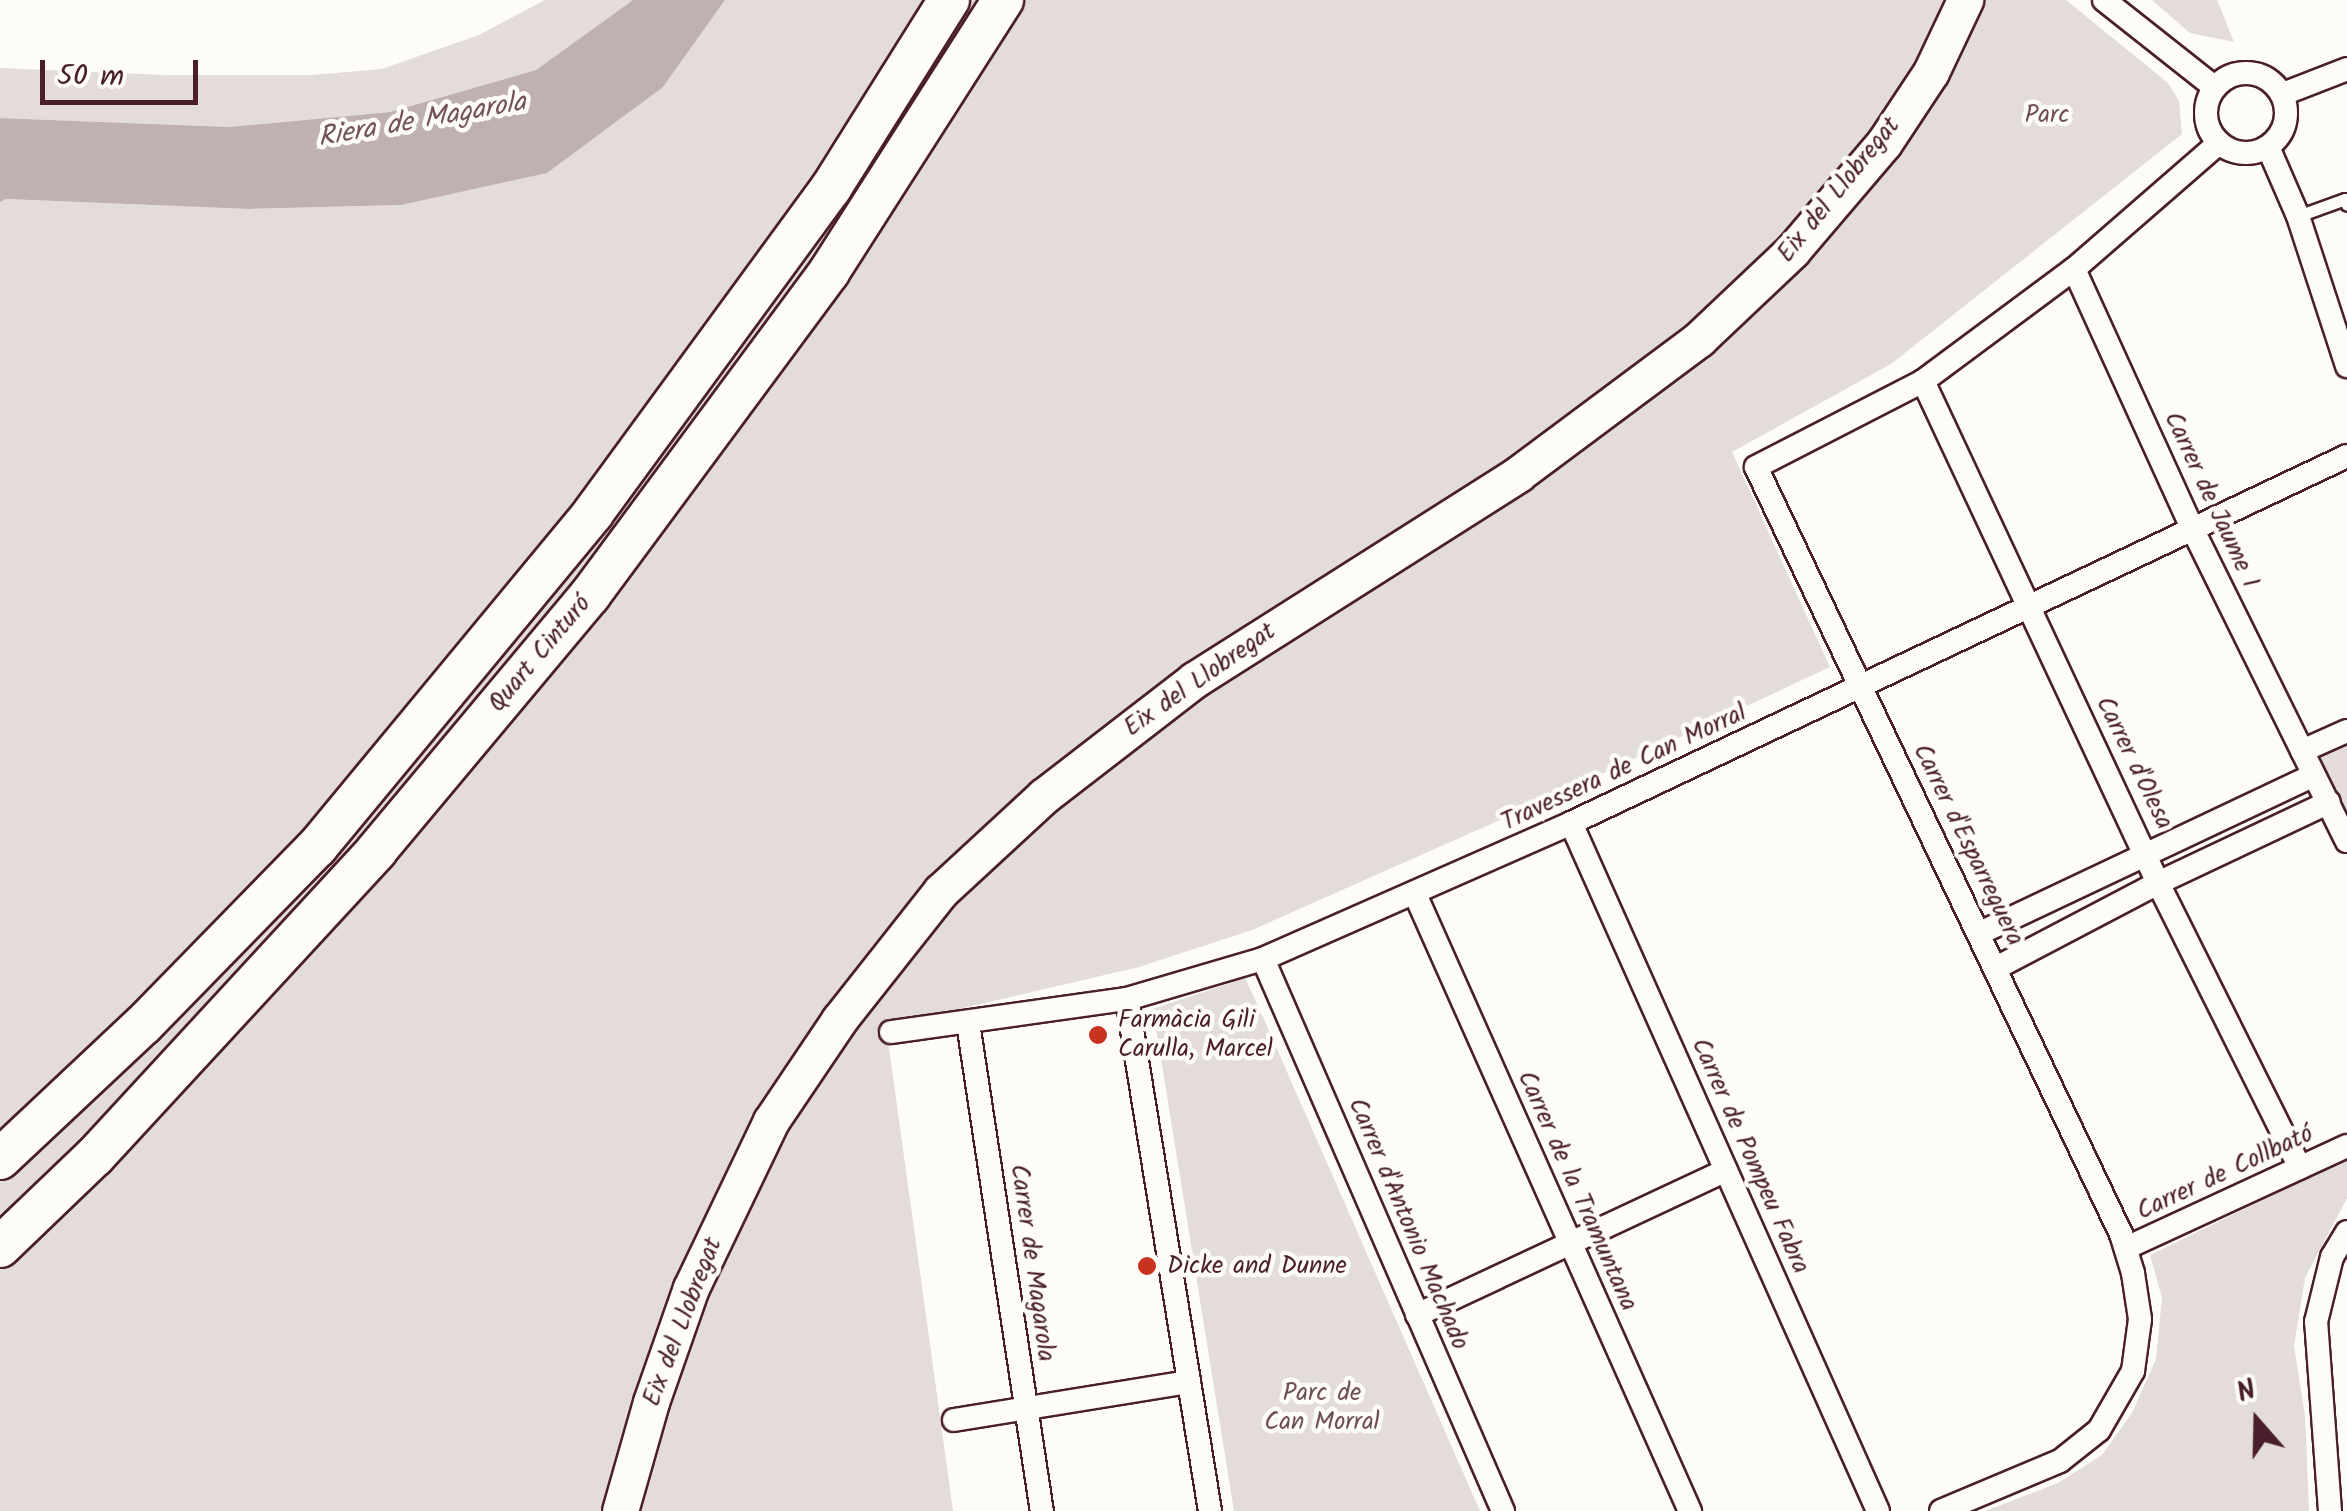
<!DOCTYPE html>
<html>
<head>
<meta charset="utf-8">
<style>
	body { margin:0 }
	#map { position:relative; width:2347px; height:1511px; overflow:hidden; background:#fdfcf7; font-family:Kalam,sans-serif }
	div>[style] { position:absolute }
	[style*='--x'] { left:calc(var(--x)*1px); top:calc(var(--y)*1px); width:calc(var(--w)*1px); rotate:calc(var(--a)*1deg) }
	.green>* { inset:0; background:#e3dcda }
	.water>* { inset:0; background:#c0b1b1 }
	.roads { filter:drop-shadow(2px 0 #4a1f2b) drop-shadow(-2px 0 #4a1f2b) drop-shadow(0 2px #4a1f2b) drop-shadow(0 -2px #4a1f2b) }
	.service>* { height:11px; margin:-5.5px; padding:0 5.5px; transform-origin:5.5px; border-radius:5.5px; background:#fdfcf7 }
	.minor>* { height:22px; margin:-11px; padding:0 11px; transform-origin:11px; border-radius:11px; background:#fdfcf7 }
	.minor>.ring { margin:-11px; padding:0; box-sizing:content-box; background:none; border:22px solid #fdfcf7; border-radius:50% }
	.trunk>* { height:35px; margin:-17.5px; padding:0 17.5px; transform-origin:17.5px; border-radius:17.5px; background:#fdfcf7 }
	.motorway>* { height:40px; margin:-20px; padding:0 20px; transform-origin:20px; border-radius:20px; background:#fdfcf7 }
	.dots>* { width:28px; height:28px; translate:-50% -50%; box-sizing:border-box; border:5px solid #fdfcf7; border-radius:50% }
	span { translate:-50% -50%; white-space:nowrap; text-align:center; line-height:1.15; -webkit-text-stroke:9px #fdfcf7; paint-order:stroke }
	.park-label { font-size:25px; color:#704e57 }
	.street-label { font-size:25px; color:#4a1f2b }
	.poi-label { font-size:25px; color:#4a1f2b }
	.left { translate:0 -50%; text-align:left }
	.water-label { font-size:28px; color:#73525a; font-style:italic }
	.north { position:absolute; left:2207px; top:1371px; width:100px; height:100px; -webkit-text-stroke:8px #fdfcf7; paint-order:stroke; rotate:340deg; font-size:28px; font-weight:700; line-height:40px; text-align:center; color:#4a1f2b }
	.north::after { content:''; display:block; margin:auto; width:35px; height:45px; background:#4a1f2b; clip-path:polygon(50% 0,100% 100%,50% 72%,0 100%) }
	.scale { position:absolute; left:40px; top:60px; width:158px; height:45px; box-sizing:border-box; border:5px solid #4a1f2b; border-top:0; padding-left:12px; font-size:30px; line-height:35px; white-space:nowrap; color:#4a1f2b; -webkit-text-stroke:8px #fdfcf7; paint-order:stroke }
</style>
</head>
<body>
<div id="map">
	<div class="green">
		<i style="clip-path:polygon(545px 0,633px 0,536px 70px,390px 112px,229px 127px,0 118px,0 68px,164px 75px,312px 75px,382px 69px,479px 35px)"></i>
		<i style="clip-path:polygon(725px 0,2066px 0,2168px 83px,2179px 101px,2182px 134px,1891px 364px,1732px 452px,1830px 667px,1559px 794px,1252px 930px,1139px 967px,886px 1026px,953px 1511px,0 1511px,0 202px,6px 199px,249px 209px,401px 205px,663px 87px)"></i>
		<i style="clip-path:polygon(2152px 0,2217px 0,2234px 42px,2190px 33px)"></i>
		<i style="clip-path:polygon(2347px 742px,2347px 808px,2343px 810px,2316px 756px)"></i>
		<i style="clip-path:polygon(1245px 978px,1258px 1006px,1480px 1511px,1234px 1511px,1153px 1009px)"></i>
		<i style="clip-path:polygon(2347px 1159px,2347px 1198px,2305px 1278px,2294px 1346px,2305px 1415px,2309px 1511px,1985px 1511px,2058px 1483px,2102px 1455px,2132px 1413px,2156px 1359px,2162px 1298px,2150px 1255px)"></i>
	</div>
	<div class="water">
		<i style="clip-path:polygon(633px 0,725px 0,663px 87px,547px 173px,401px 205px,249px 209px,6px 199px,0 202px,0 118px,229px 127px,390px 112px,536px 70px)"></i>
	</div>
	<div class="roads">
		<div class="service">
			<i style="--x:2298;--y:216;--w:50;--a:-19.9"></i>
			<i style="--x:2345;--y:199;--w:6;--a:72"></i>
		</div>
		<div class="minor">
			<i style="--x:2104;--y:0;--w:140;--a:38.3"></i>
			<i class="ring" style="left:2206px;top:73px;width:58px;height:58px"></i>
			<i style="--x:2283;--y:94;--w:69;--a:-21.3"></i>
			<i style="--x:2268;--y:147;--w:75;--a:66.5"></i>
			<i style="--x:2298;--y:216;--w:158;--a:71.9"></i>
			<i style="--x:2074;--y:269;--w:287;--a:65.5"></i>
			<i style="--x:2193;--y:530;--w:347;--a:63.7"></i>
			<i style="--x:1923;--y:381;--w:554;--a:64.91"></i>
			<i style="--x:2158;--y:883;--w:318;--a:63.5"></i>
			<i style="--x:2302;--y:751;--w:49;--a:-24"></i>
			<i style="--x:1571;--y:823;--w:753;--a:65.95"></i>
			<i style="--x:1415;--y:894;--w:676;--a:65.98"></i>
			<i style="--x:1980;--y:933;--w:369;--a:-25.3"></i>
			<i style="--x:1263;--y:959;--w:602;--a:66.5"></i>
			<i style="--x:1996;--y:968;--w:183;--a:-27.7"></i>
			<i style="--x:2158;--y:883;--w:189;--a:-25.3"></i>
			<i style="--x:1127;--y:999;--w:519;--a:80.79"></i>
			<i style="--x:968;--y:1023;--w:494;--a:81.4"></i>
			<i style="--x:891;--y:1032;--w:238;--a:-8"></i>
			<i style="--x:1127;--y:999;--w:142;--a:-16.4"></i>
			<i style="--x:1263;--y:959;--w:337;--a:-23.8"></i>
			<i style="--x:1571;--y:823;--w:858;--a:-25.31"></i>
			<i style="--x:2126;--y:1248;--w:243;--a:-24.8"></i>
			<i style="--x:1417;--y:1315;--w:341;--a:-25.1"></i>
			<i style="--x:954;--y:1420;--w:238;--a:-9.2"></i>
			<i style="--x:1941;--y:1511;--w:129;--a:-22.8"></i>
			<i style="--x:2060;--y:1461;--w:50;--a:-38.5"></i>
			<i style="--x:2099;--y:1430;--w:68;--a:-60"></i>
			<i style="--x:2133;--y:1371;--w:52;--a:-82.3"></i>
			<i style="--x:2140;--y:1319;--w:47;--a:-98.7"></i>
			<i style="--x:2133;--y:1273;--w:41;--a:-107.1"></i>
			<i style="--x:2121;--y:1234;--w:849;--a:-115.45"></i>
			<i style="--x:1756;--y:467;--w:188;--a:-27.2"></i>
			<i style="--x:1923;--y:381;--w:188;--a:-36.6"></i>
			<i style="--x:2074;--y:269;--w:192;--a:-41"></i>
			<i style="--x:2330;--y:1511;--w:190;--a:-94.2"></i>
			<i style="--x:2316;--y:1322;--w:67;--a:-76.2"></i>
			<i style="--x:2332;--y:1257;--w:29;--a:-59"></i>
		</div>
		<div class="trunk">
			<i style="--x:620;--y:1511;--w:113;--a:-74.1"></i>
			<i style="--x:651;--y:1402;--w:121;--a:-70.7"></i>
			<i style="--x:691;--y:1288;--w:185;--a:-64.4"></i>
			<i style="--x:771;--y:1121;--w:122;--a:-56"></i>
			<i style="--x:839;--y:1020;--w:164;--a:-51.7"></i>
			<i style="--x:941;--y:891;--w:140;--a:-42.7"></i>
			<i style="--x:1044;--y:796;--w:190;--a:-37.7"></i>
			<i style="--x:1194;--y:680;--w:384;--a:-32.4"></i>
			<i style="--x:1518;--y:474;--w:226;--a:-36.7"></i>
			<i style="--x:1699;--y:339;--w:128;--a:-43.4"></i>
			<i style="--x:1792;--y:251;--w:142;--a:-49.6"></i>
			<i style="--x:1884;--y:143;--w:85;--a:-56.5"></i>
			<i style="--x:1931;--y:72;--w:80;--a:-64.7"></i>
		</div>
		<div class="motorway">
			<i style="--x:0;--y:1159;--w:197;--a:-43.2"></i>
			<i style="--x:144;--y:1024;--w:248;--a:-45.7"></i>
			<i style="--x:317;--y:847;--w:433;--a:-50.4"></i>
			<i style="--x:593;--y:513;--w:403;--a:-53.8"></i>
			<i style="--x:831;--y:188;--w:222;--a:-57.9"></i>
			<i style="--x:0;--y:1247;--w:132;--a:-43.8"></i>
			<i style="--x:95;--y:1156;--w:415;--a:-47.3"></i>
			<i style="--x:376;--y:851;--w:334;--a:-50.1"></i>
			<i style="--x:590;--y:595;--w:402;--a:-53.5"></i>
			<i style="--x:829;--y:272;--w:323;--a:-57.4"></i>
		</div>
	</div>
	<div class="dots">
		<i style="left:1098px;top:1035px;background:#c8321e"></i>
		<i style="left:1147px;top:1266px;background:#c8321e"></i>
	</div>
	<div class="park-label">
		<span style="left:2047px;top:115px">Parc</span>
		<span style="left:1322px;top:1408px">Parc de<br>Can Morral</span>
	</div>
	<div class="street-label">
		<span style="left:1839px;top:190px;rotate:-51deg">Eix del Llobregat</span>
		<span style="left:2211px;top:500px;rotate:65deg">Carrer de Jaume I</span>
		<span style="left:540px;top:654px;rotate:-50deg">Quart Cinturó</span>
		<span style="left:1200px;top:680px;rotate:-35deg">Eix del Llobregat</span>
		<span style="left:2134px;top:763px;rotate:64deg">Carrer d'Olesa</span>
		<span style="left:1624px;top:768px;rotate:-25deg">Travessera de Can Morral</span>
		<span style="left:1968px;top:845px;rotate:64deg">Carrer d'Esparreguera</span>
		<span style="left:1750px;top:1156px;rotate:66deg">Carrer de Pompeu Fabra</span>
		<span style="left:2225px;top:1173px;rotate:-25deg">Carrer de Collbató</span>
		<span style="left:1577px;top:1191px;rotate:66deg">Carrer de la Tramuntana</span>
		<span style="left:1408px;top:1224px;rotate:67deg">Carrer d'Antonio Machado</span>
		<span style="left:1032px;top:1263px;rotate:82deg">Carrer de Magarola</span>
		<span style="left:683px;top:1322px;rotate:-69deg">Eix del Llobregat</span>
	</div>
	<div class="poi-label">
		<span class="left" style="left:1118px;top:1035px">Farmàcia Gili<br>Carulla, Marcel</span>
		<span class="left" style="left:1167px;top:1266px">Dicke and Dunne</span>
	</div>
	<div class="water-label">
		<span style="left:422px;top:121px;rotate:-10deg">Riera de Magarola</span>
	</div>
	<div class="north">N</div>
	<div class="scale">50 m</div>
</div>
</body>
</html>
